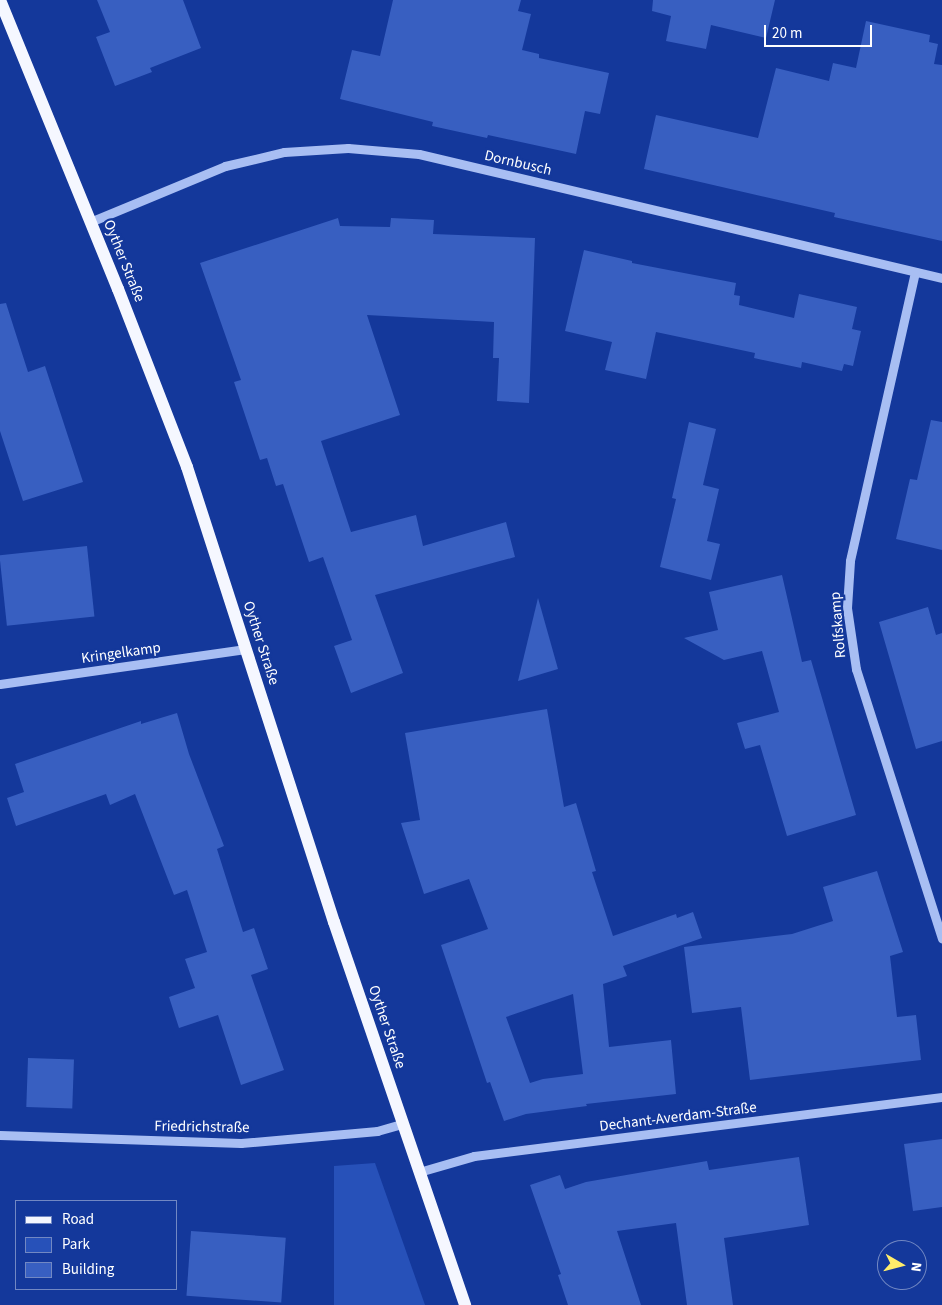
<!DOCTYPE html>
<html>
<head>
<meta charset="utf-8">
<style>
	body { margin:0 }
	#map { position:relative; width:942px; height:1305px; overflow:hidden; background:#14389b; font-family:"Source Sans 3",sans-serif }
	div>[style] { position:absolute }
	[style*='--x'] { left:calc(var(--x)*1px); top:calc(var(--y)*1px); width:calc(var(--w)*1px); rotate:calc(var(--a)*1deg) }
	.green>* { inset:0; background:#2751b9 }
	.building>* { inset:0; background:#385fc1; transform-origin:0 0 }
	.minor>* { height:9px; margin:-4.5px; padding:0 4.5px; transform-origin:4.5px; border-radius:4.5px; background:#a8bef3 }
	.major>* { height:12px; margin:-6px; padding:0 6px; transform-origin:6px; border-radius:6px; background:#f5f7ff }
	span { translate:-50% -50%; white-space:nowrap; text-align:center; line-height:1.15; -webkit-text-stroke:4.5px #14389b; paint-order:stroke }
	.street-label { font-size:15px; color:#fff }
	.legend { position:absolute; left:15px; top:1200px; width:162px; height:90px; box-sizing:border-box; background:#14389b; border:1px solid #7288c3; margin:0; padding:6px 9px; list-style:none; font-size:15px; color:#fff }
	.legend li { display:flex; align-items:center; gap:10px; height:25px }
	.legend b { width:25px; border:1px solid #7288c3 }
	.north { position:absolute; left:877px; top:1240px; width:50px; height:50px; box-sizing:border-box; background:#14389b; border:1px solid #7288c3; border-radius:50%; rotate:98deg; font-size:14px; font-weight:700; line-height:20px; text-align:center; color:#fff }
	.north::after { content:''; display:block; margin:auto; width:18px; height:22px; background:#ffed6b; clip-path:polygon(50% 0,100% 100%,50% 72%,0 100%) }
	.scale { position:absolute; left:764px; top:25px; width:108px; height:22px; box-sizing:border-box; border:2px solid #fff; border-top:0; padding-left:6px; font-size:15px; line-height:18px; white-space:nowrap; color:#fff; -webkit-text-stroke:4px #14389b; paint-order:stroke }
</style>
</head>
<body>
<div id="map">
	<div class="green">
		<i style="clip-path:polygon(375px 1163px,425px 1305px,334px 1305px,334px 1166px)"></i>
	</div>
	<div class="building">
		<i style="clip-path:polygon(97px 0,183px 0,201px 48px,150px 68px,152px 72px,115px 86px,96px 37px,110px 32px)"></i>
		<i style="clip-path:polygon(393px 0,521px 0,518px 11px,531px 14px,522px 50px,539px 54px,539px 58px,609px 73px,600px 114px,585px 111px,576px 154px,488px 135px,487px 138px,432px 126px,433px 122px,340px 99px,352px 50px,380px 56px)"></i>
		<i style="clip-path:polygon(653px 0,775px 0,766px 38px,711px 25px,706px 49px,666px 41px,671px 16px,652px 11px)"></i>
		<i style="clip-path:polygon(866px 21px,930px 35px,929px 42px,938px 44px,934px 64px,942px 65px,942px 241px,834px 217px,835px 213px,644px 169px,656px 115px,758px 138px,776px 68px,829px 81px,833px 63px,856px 68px)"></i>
		<i style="clip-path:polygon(338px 218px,340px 226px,390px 227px,391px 218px,434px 220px,433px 234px,535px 238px,529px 403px,497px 401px,499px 358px,493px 358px,494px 322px,367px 315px,400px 415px,321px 441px,351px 532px,416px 515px,423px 546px,506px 522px,515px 557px,375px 595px,403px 673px,351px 693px,334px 646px,352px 640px,323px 557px,309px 562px,283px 484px,276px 486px,267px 458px,260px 460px,234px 382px,241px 380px,200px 263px)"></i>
		<i style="clip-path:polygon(584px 250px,632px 261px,632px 263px,736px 283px,734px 295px,740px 296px,739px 305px,794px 318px,799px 294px,857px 307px,852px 329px,861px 331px,853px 366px,844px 364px,842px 371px,802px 362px,801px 368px,754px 358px,755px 353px,656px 332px,646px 379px,605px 370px,612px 342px,565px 331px)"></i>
		<i style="clip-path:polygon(6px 303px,28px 372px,45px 366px,83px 482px,23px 501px,0 431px,0 304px)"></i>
		<i style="clip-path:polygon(931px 420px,942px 422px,942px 550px,896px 539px,910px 479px,917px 480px)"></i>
		<i style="clip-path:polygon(689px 422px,716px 429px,703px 485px,719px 489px,707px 541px,720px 544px,711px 580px,660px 567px,676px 499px,672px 498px)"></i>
		<i style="left:87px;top:546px;width:71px;height:88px;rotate:84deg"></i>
		<i style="clip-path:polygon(782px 575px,802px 662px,811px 660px,856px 815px,787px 836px,760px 745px,745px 749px,737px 723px,779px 712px,762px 651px,724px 660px,684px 638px,718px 630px,709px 592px)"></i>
		<i style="clip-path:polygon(538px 598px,558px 669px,518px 681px)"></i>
		<i style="clip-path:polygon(928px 607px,936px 635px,942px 633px,942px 741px,916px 749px,879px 622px)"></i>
		<i style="clip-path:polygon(evenodd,547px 709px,564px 807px,576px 803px,596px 871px,592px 872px,613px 936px,676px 914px,677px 918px,693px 912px,702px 938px,623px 966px,627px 976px,603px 984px,609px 1047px,671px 1040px,676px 1094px,586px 1104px,587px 1106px,526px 1114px,504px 1121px,490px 1082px,487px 1083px,441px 945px,488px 929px,469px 879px,424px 894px,401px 823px,420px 820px,405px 733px,547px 709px,573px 994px,583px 1074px,543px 1079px,530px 1083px,506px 1017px,573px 994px)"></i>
		<i style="clip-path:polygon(177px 713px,189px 754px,224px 846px,217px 849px,243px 932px,254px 928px,268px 969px,251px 975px,284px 1070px,241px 1085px,218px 1015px,179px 1028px,169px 997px,195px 988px,185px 959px,207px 952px,187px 890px,174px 895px,135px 794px,110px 805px,106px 794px,16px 826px,7px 798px,24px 792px,15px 764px,141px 721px,141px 724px)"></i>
		<i style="clip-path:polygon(877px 871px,903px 952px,890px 956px,897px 1017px,916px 1015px,921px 1060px,750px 1080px,741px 1007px,692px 1013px,684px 947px,792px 934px,833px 921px,823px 887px)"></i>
		<i style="left:28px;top:1058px;width:46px;height:49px;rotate:2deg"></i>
		<i style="clip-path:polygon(942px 1139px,942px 1207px,913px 1211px,904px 1144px)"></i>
		<i style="clip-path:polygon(799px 1157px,809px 1225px,724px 1238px,733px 1305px,687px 1305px,676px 1223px,617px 1231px,641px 1305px,568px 1305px,558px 1275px,561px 1274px,530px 1185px,560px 1175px,565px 1189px,586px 1182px,707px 1161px,709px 1170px)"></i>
		<i style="left:191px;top:1231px;width:95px;height:65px;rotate:4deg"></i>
	</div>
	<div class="minor">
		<i style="--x:90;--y:222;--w:146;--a:-22.5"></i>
		<i style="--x:225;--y:166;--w:61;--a:-13.3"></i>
		<i style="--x:284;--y:152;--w:64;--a:-3.6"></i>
		<i style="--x:348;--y:148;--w:71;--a:4.8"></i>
		<i style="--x:419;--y:154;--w:537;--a:13.34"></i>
		<i style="--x:915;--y:272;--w:296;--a:102.7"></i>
		<i style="--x:850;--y:561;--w:47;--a:93.7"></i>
		<i style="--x:847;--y:608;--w:62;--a:81.6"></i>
		<i style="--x:856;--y:669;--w:283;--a:72.3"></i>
		<i style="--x:0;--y:684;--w:248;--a:-8.1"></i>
		<i style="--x:0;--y:1135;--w:241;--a:1.9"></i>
		<i style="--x:241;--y:1143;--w:137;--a:-5"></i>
		<i style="--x:377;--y:1131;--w:26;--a:-16"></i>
		<i style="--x:419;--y:1172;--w:57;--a:-16.2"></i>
		<i style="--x:474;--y:1156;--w:472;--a:-7.2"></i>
	</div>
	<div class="major">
		<i style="--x:0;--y:0;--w:312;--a:67.8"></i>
		<i style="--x:118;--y:289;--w:191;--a:68.8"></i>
		<i style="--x:187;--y:467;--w:478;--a:72.1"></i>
		<i style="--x:334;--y:922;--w:405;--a:71.1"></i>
	</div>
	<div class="street-label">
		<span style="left:518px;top:163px;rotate:13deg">Dornbusch</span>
		<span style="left:124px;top:261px;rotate:68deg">Oyther Straße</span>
		<span style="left:838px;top:625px;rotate:-95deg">Rolfskamp</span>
		<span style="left:261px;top:643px;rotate:72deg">Oyther Straße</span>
		<span style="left:121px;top:653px;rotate:-8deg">Kringelkamp</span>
		<span style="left:387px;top:1027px;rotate:71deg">Oyther Straße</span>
		<span style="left:678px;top:1117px;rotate:-7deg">Dechant-Averdam-Straße</span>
		<span style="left:202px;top:1127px;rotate:1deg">Friedrichstraße</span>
	</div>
	<ul class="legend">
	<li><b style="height:6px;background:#f5f7ff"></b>Road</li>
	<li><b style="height:14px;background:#2751b9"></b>Park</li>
	<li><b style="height:14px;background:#385fc1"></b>Building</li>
	</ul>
	<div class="north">N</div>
	<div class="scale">20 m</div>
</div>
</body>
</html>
